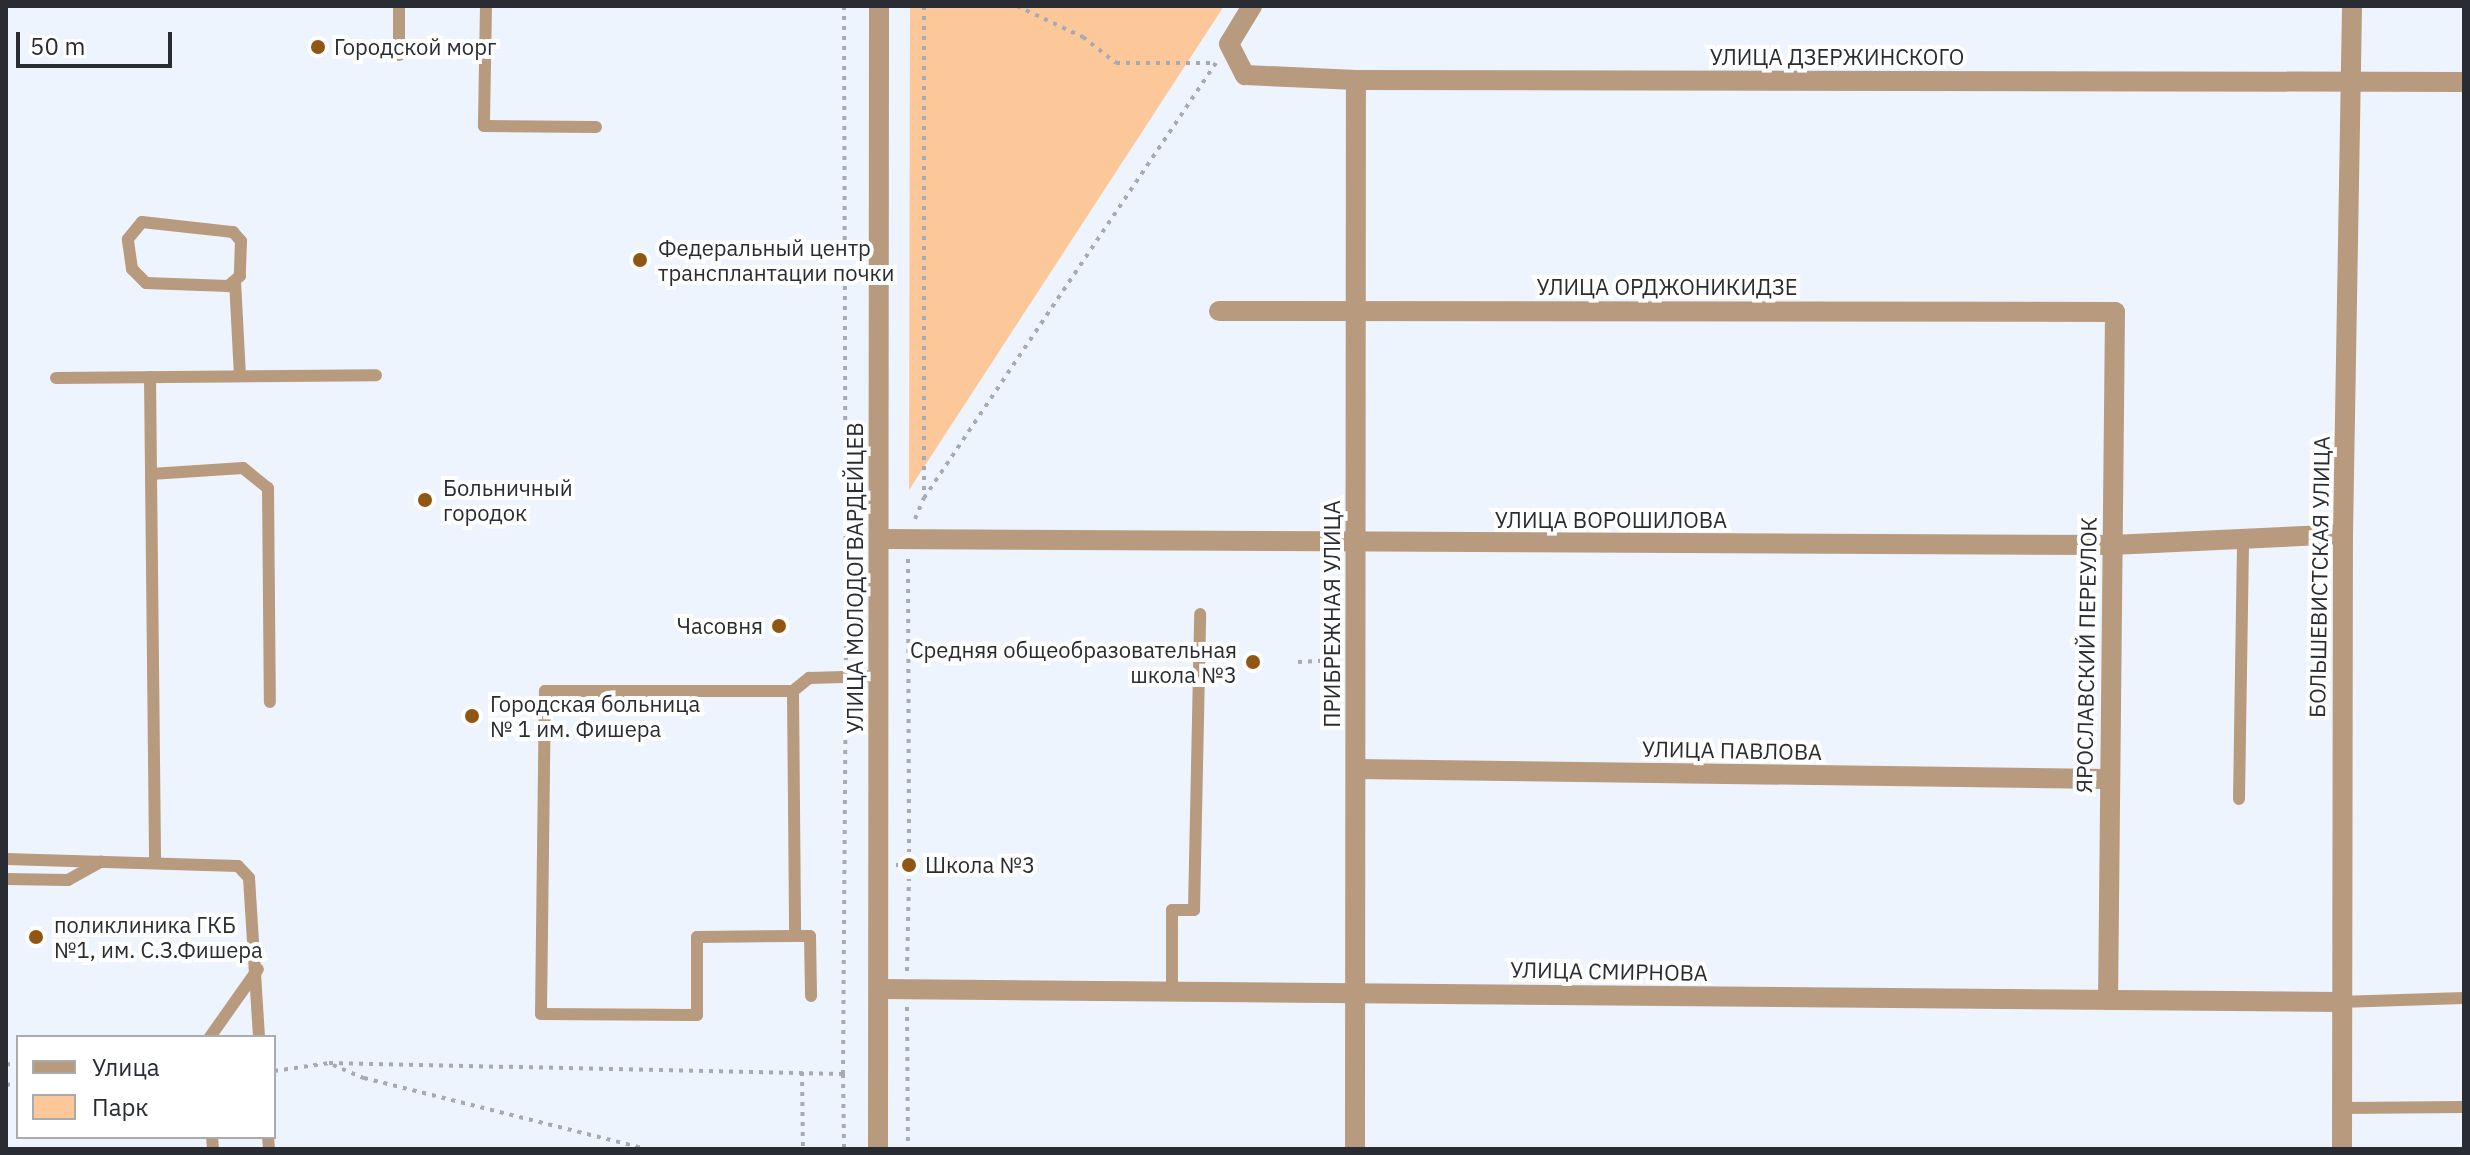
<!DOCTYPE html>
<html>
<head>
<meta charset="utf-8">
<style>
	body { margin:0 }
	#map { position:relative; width:2470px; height:1155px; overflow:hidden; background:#eef4fe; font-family:"IBM Plex Sans",sans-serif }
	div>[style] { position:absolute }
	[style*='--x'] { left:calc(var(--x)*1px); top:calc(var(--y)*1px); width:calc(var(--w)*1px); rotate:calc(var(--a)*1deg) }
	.green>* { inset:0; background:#fcc89a }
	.path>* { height:4px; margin-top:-2px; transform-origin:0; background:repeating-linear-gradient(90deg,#a5aab3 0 4px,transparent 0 10px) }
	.service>* { height:12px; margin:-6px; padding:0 6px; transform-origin:6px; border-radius:6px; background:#b89a7f }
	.minor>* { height:20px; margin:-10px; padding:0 10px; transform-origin:10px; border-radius:10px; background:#b89a7f }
	.tertiary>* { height:20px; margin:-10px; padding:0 10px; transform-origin:10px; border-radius:10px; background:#b89a7f }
	.dots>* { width:22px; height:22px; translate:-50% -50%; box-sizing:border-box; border:4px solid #fff; border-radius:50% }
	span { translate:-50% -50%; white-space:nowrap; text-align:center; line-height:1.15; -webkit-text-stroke:8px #fff; paint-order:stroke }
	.poi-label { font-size:22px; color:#292d33 }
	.left { translate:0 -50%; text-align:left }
	.right { translate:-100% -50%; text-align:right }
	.street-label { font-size:22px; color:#292d33 }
	.frame { position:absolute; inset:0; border:8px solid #292d33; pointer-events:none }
	.legend { position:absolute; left:16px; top:1035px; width:260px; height:104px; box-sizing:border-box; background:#fff; border:2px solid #a9abad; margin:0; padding:10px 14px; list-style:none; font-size:24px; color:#292d33 }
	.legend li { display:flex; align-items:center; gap:16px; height:40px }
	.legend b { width:40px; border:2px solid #a9abad }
	.scale { position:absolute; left:16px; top:32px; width:156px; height:36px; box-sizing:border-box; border:4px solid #292d33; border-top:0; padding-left:10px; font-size:24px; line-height:28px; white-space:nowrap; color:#292d33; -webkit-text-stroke:6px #fff; paint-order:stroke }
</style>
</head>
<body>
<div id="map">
	<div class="green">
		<i style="clip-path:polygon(910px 6px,1224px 6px,909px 490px)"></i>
	</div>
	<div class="path">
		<i style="--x:844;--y:6;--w:656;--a:89.83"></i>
		<i style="--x:924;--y:6;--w:490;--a:90"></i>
		<i style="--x:1017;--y:6;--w:73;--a:25.2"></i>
		<i style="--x:1083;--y:37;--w:42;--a:38.2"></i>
		<i style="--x:1116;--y:63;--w:99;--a:0"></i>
		<i style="--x:848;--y:451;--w:11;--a:45"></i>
		<i style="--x:856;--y:459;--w:33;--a:90"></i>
		<i style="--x:915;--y:519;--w:23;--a:-67"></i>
		<i style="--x:924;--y:498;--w:524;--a:-56.13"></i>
		<i style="--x:848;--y:554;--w:10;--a:-37"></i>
		<i style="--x:856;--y:548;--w:24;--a:-92"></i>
		<i style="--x:908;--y:559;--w:293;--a:89.8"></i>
		<i style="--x:1298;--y:662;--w:38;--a:-3"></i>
		<i style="--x:896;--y:865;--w:13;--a:0"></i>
		<i style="--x:907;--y:971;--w:92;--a:-88.8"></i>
		<i style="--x:907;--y:1007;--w:142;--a:89.6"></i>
		<i style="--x:6;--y:1064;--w:12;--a:5"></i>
		<i style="--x:333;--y:1065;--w:34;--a:23"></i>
		<i style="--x:364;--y:1078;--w:292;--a:14.1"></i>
		<i style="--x:274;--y:1071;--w:56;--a:-8.3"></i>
		<i style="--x:329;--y:1063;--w:514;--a:1.23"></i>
		<i style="--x:843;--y:1074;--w:384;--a:-89.6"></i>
		<i style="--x:802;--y:1072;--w:77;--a:89.3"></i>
		<i style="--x:843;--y:1074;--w:75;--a:89.2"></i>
		<i style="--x:6;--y:1085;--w:12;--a:-9"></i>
	</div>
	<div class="service">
		<i style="--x:486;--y:6;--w:120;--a:91"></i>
		<i style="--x:484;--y:126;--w:112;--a:0.5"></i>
		<i style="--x:399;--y:55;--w:49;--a:-90"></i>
		<i style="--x:142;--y:222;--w:92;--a:6.3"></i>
		<i style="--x:233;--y:232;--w:12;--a:48"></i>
		<i style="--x:241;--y:241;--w:35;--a:92"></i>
		<i style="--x:240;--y:276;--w:16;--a:140"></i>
		<i style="--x:228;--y:286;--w:82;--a:-177.9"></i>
		<i style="--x:146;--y:283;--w:20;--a:-135"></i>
		<i style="--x:132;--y:269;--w:30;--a:-98"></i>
		<i style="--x:128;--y:239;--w:22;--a:-51"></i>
		<i style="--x:235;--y:281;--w:95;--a:87"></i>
		<i style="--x:150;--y:377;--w:484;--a:89.4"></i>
		<i style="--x:56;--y:378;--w:320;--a:-0.5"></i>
		<i style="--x:151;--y:474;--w:92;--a:-3.7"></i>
		<i style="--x:243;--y:468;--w:32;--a:39"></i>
		<i style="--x:268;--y:488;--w:214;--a:89.5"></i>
		<i style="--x:793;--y:691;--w:245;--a:89.5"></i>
		<i style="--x:795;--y:936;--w:15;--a:0"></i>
		<i style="--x:810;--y:936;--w:60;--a:89"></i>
		<i style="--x:2239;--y:799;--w:260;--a:-89.1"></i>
		<i style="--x:6;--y:859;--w:232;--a:1.7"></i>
		<i style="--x:238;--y:866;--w:16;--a:47"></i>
		<i style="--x:249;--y:878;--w:159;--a:86.4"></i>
		<i style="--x:6;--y:879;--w:62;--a:0.9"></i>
		<i style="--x:68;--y:880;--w:38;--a:-29"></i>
		<i style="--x:795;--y:936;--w:98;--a:179.4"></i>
		<i style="--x:697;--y:937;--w:78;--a:90"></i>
		<i style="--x:697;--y:1015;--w:156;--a:-179.6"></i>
		<i style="--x:541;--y:1014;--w:323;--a:-89.3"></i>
		<i style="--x:545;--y:691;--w:248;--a:0"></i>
		<i style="--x:793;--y:691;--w:21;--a:-39"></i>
		<i style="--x:809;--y:678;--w:71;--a:-1.6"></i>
		<i style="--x:1172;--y:993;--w:83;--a:-90"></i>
		<i style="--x:1172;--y:910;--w:22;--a:0"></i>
		<i style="--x:1194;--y:910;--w:296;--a:-88.8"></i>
		<i style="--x:2339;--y:1002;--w:125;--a:-1.8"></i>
		<i style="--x:210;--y:1037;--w:83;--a:-54.8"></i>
		<i style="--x:2341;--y:1108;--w:123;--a:-0.5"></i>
		<i style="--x:212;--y:1137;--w:12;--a:85"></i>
		<i style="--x:268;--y:1137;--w:12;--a:85"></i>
	</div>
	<div class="minor">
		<i style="--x:1252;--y:6;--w:44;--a:121.2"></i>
		<i style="--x:1229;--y:44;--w:35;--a:63"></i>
		<i style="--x:1245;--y:75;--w:111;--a:2.6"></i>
		<i style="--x:1356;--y:80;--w:1108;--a:0.1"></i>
		<i style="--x:1219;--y:311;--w:896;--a:0.06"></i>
		<i style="--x:2115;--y:312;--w:688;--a:90.58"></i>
		<i style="--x:880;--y:539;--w:1232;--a:0.28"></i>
		<i style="--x:2112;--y:545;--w:231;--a:-2.7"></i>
		<i style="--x:1356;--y:769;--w:751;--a:0.76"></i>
		<i style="--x:879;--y:989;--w:1460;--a:0.51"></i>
		<i style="--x:1355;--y:1149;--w:1069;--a:-89.95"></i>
		<i style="--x:2342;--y:1149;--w:615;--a:-89.91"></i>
		<i style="--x:2343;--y:534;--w:528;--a:-89.02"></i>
	</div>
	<div class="tertiary">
		<i style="--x:878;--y:1149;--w:1143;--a:-89.95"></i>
	</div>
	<div class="dots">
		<i style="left:318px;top:47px;background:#915614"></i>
		<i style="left:640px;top:260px;background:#915614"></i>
		<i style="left:425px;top:500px;background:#915614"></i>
		<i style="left:779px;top:626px;background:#915614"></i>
		<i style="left:1253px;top:662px;background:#915614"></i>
		<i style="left:472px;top:716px;background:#915614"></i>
		<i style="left:909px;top:865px;background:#915614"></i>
		<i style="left:36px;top:937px;background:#915614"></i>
	</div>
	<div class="poi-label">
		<span class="left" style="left:334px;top:47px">Городской морг</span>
		<span class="left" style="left:658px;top:260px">Федеральный центр<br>трансплантации почки</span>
		<span class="left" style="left:443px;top:500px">Больничный<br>городок</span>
		<span class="right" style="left:763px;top:626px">Часовня</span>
		<span class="right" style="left:1237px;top:662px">Средняя общеобразовательная<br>школа №3</span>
		<span class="left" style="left:490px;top:716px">Городская больница<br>№ 1 им. Фишера</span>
		<span class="left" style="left:925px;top:865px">Школа №3</span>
		<span class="left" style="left:54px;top:937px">поликлиника ГКБ<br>№1, им. С.З.Фишера</span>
	</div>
	<div class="street-label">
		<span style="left:1837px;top:57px">УЛИЦА ДЗЕРЖИНСКОГО</span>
		<span style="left:1667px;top:287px">УЛИЦА ОРДЖОНИКИДЗЕ</span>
		<span style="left:1611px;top:520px">УЛИЦА ВОРОШИЛОВА</span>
		<span style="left:2319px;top:577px;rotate:-89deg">БОЛЬШЕВИСТСКАЯ УЛИЦА</span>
		<span style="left:855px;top:578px;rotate:-90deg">УЛИЦА МОЛОДОГВАРДЕЙЦЕВ</span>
		<span style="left:1332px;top:614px;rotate:-90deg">ПРИБРЕЖНАЯ УЛИЦА</span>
		<span style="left:2086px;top:655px;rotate:-89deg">ЯРОСЛАВСКИЙ ПЕРЕУЛОК</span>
		<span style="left:1732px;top:750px;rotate:1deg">УЛИЦА ПАВЛОВА</span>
		<span style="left:1609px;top:971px;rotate:1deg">УЛИЦА СМИРНОВА</span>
	</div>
	<div class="frame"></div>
	<ul class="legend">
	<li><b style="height:10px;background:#b89a7f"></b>Улица</li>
	<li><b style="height:22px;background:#fcc89a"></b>Парк</li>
	</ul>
	<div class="scale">50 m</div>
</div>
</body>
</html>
